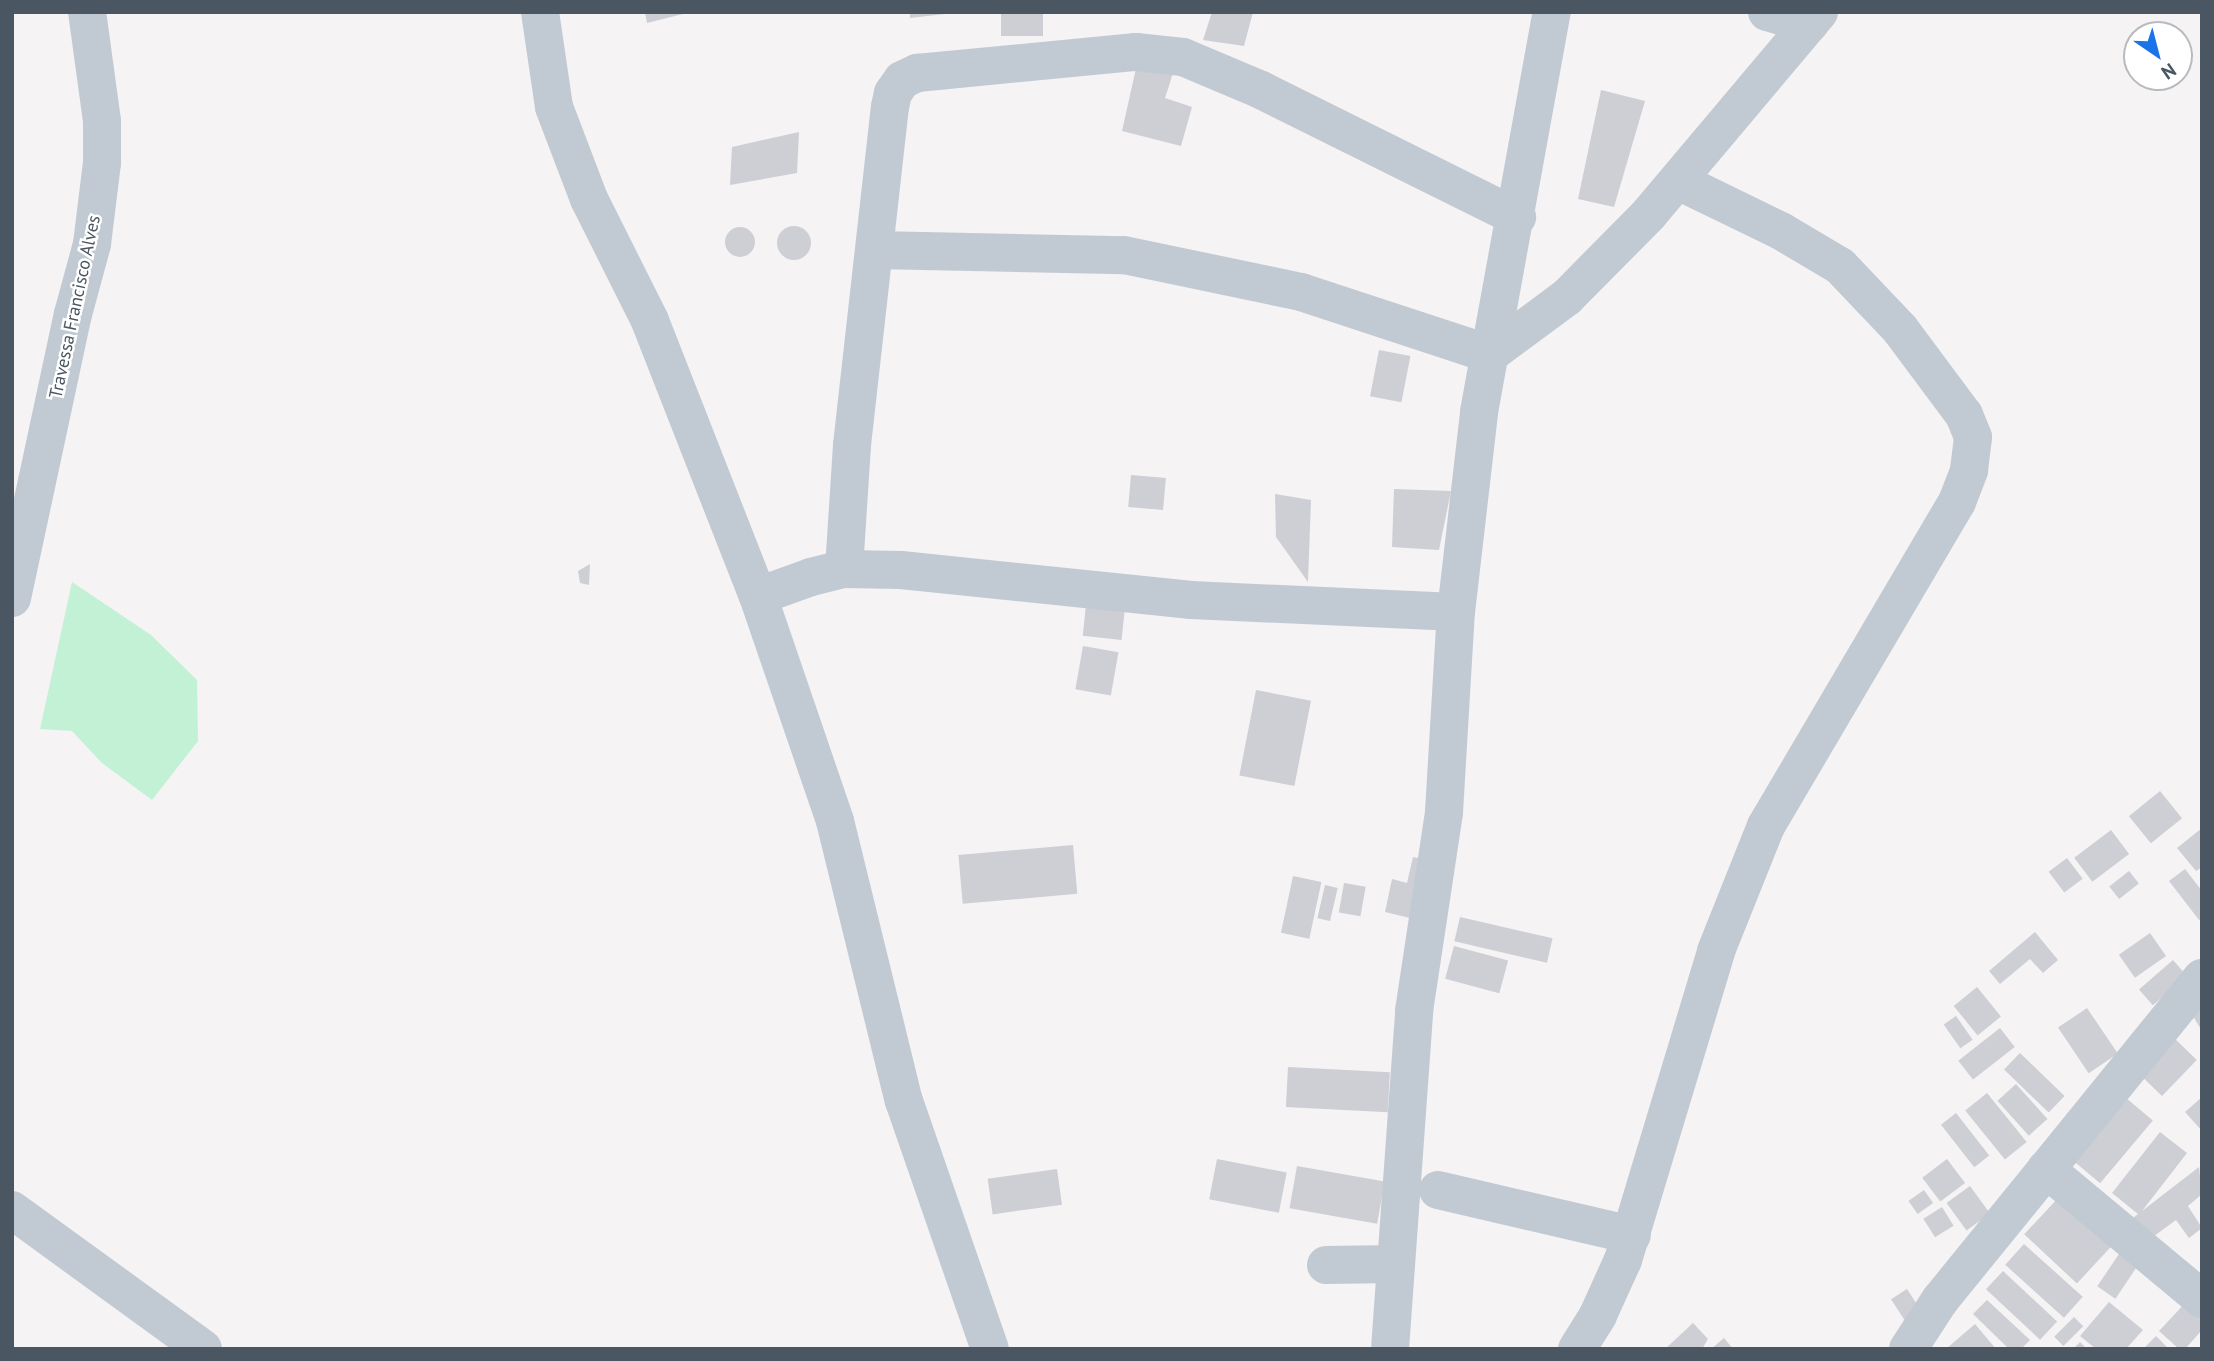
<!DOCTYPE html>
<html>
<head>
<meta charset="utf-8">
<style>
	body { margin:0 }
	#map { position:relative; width:2214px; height:1361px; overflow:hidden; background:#f5f3f3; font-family:"PT Sans",sans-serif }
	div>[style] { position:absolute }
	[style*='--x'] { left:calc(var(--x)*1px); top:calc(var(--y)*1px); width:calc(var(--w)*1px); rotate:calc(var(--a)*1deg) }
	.green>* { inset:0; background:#c3f1d5 }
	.building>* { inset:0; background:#cdcfd5; transform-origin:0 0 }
	.round { border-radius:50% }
	.street>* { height:38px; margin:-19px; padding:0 19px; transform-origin:19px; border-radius:19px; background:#c1cad2 }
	span { translate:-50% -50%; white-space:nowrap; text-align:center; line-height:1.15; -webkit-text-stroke:5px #fff; paint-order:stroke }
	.street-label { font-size:18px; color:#4a5661 }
	.frame { position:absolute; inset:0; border:14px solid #4a5661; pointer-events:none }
	.north { position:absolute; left:2123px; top:21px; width:70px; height:70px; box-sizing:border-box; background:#fff; border:2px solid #b7bbc0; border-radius:50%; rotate:145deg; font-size:19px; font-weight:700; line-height:28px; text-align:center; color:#4a5661 }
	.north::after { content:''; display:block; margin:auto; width:24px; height:32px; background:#1a73e8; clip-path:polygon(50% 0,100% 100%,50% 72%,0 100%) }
</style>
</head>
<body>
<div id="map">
	<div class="green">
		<i style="clip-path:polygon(72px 582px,151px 635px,197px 680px,198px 741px,152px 800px,102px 763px,72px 731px,40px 729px)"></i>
	</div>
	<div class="building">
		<i style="clip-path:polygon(645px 12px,687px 12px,687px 13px,647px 23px)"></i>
		<i style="clip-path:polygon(910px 12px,945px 12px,945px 14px,910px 18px)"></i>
		<i style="left:1001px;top:12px;width:42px;height:24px"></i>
		<i style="clip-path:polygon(1212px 12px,1253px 12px,1244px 46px,1203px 40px)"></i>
		<i style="clip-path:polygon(1137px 64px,1174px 70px,1165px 98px,1192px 107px,1181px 146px,1122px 131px)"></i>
		<i style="clip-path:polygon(1601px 90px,1645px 101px,1614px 207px,1578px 199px)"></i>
		<i style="clip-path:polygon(799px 132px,797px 173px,730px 185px,732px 147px)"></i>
		<i class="round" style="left:777px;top:226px;width:34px;height:34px"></i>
		<i class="round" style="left:725px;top:227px;width:30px;height:30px"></i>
		<i style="left:1379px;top:350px;width:32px;height:47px;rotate:11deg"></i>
		<i style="left:1131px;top:475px;width:35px;height:32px;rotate:5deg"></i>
		<i style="clip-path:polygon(1394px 489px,1451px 491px,1439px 550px,1392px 547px)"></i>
		<i style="clip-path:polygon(1275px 494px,1311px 500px,1308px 582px,1276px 537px)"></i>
		<i style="clip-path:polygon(590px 564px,589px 585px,580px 583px,578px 571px)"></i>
		<i style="left:1086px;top:605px;width:39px;height:31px;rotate:6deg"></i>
		<i style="left:1083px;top:646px;width:36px;height:44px;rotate:10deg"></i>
		<i style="left:1256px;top:690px;width:56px;height:87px;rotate:11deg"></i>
		<i style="left:2160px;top:791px;width:35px;height:40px;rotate:51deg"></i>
		<i style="clip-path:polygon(2202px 828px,2202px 867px,2196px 871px,2177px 848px)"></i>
		<i style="left:2111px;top:830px;width:30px;height:46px;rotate:53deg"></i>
		<i style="left:1073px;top:845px;width:49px;height:115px;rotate:85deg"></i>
		<i style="clip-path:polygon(1413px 857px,1428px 860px,1414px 919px,1385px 912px,1392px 879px,1407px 883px)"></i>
		<i style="left:2067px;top:858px;width:26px;height:23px;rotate:53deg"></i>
		<i style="clip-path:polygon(2185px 869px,2202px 891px,2202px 918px,2199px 920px,2169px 881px)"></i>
		<i style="left:2129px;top:871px;width:16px;height:25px;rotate:52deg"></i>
		<i style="left:1293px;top:876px;width:29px;height:58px;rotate:12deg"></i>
		<i style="left:1344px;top:883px;width:22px;height:30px;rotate:10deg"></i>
		<i style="left:1325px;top:885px;width:13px;height:34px;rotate:13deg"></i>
		<i style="left:1460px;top:917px;width:95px;height:25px;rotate:13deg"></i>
		<i style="clip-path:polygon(2035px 932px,2058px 960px,2043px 973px,2030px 959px,2000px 984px,1989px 971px)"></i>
		<i style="left:2150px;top:933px;width:28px;height:38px;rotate:55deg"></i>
		<i style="left:1454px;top:946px;width:56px;height:34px;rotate:15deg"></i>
		<i style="left:2173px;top:960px;width:21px;height:45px;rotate:49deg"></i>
		<i style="left:1977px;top:987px;width:38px;height:30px;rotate:51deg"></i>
		<i style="clip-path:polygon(2202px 995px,2202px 1031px,2188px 1008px)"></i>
		<i style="left:2087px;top:1008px;width:55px;height:35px;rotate:56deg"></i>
		<i style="left:1956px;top:1016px;width:29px;height:15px;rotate:55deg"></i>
		<i style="left:2000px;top:1028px;width:24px;height:53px;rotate:52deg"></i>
		<i style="left:2173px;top:1037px;width:33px;height:50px;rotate:44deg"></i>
		<i style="left:2020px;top:1053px;width:62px;height:23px;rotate:44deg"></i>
		<i style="left:1288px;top:1067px;width:102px;height:40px;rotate:3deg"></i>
		<i style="left:2016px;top:1084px;width:47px;height:25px;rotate:48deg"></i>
		<i style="left:1987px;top:1093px;width:63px;height:28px;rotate:51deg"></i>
		<i style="clip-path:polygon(2202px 1097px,2202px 1131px,2185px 1112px)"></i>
		<i style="left:2126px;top:1098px;width:35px;height:82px;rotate:40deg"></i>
		<i style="left:1956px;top:1113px;width:54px;height:19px;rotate:52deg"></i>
		<i style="clip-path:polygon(2160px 1132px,2187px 1153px,2142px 1211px,2199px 1167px,2202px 1194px,2188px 1206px,2202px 1228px,2189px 1238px,2176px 1220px,2146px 1242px,2129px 1221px,2138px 1214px,2112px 1193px)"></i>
		<i style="left:1217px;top:1159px;width:71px;height:41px;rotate:11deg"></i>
		<i style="left:1947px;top:1159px;width:30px;height:31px;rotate:53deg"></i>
		<i style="left:1297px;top:1166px;width:89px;height:43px;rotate:10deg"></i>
		<i style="left:1057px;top:1169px;width:36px;height:70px;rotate:82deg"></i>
		<i style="left:1970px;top:1186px;width:34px;height:29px;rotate:54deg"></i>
		<i style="left:1924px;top:1190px;width:16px;height:19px;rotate:55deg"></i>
		<i style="left:2059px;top:1197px;width:72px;height:51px;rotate:43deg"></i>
		<i style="left:1942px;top:1207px;width:22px;height:22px;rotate:58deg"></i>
		<i style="left:2024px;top:1244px;width:79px;height:28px;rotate:42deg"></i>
		<i style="left:2119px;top:1254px;width:22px;height:39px;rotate:34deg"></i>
		<i style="left:2003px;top:1271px;width:74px;height:25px;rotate:43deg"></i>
		<i style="left:1907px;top:1289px;width:30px;height:19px;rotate:57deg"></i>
		<i style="clip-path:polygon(1987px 1300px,2030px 1340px,2021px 1349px,2009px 1349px,1973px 1314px)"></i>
		<i style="clip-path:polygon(2187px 1301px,2202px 1315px,2202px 1330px,2185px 1349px,2179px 1349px,2159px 1331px)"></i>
		<i style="clip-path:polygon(2109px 1302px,2143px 1330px,2126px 1349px,2096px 1349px,2080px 1336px)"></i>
		<i style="left:2074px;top:1317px;width:13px;height:28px;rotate:45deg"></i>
		<i style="clip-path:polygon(1693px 1323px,1708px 1339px,1702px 1349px,1665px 1349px)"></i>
		<i style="clip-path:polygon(1975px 1324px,1996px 1349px,1946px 1349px)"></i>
		<i style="clip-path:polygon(2156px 1336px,2169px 1349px,2143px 1349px)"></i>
		<i style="clip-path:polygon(1724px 1338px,1733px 1349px,1711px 1349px,1717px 1344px)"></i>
		<i style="clip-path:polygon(2080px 1342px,2087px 1349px,2073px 1349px)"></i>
	</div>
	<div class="street">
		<i style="--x:540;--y:12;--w:96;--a:81.6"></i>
		<i style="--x:554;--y:107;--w:98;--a:69.2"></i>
		<i style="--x:589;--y:199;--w:136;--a:63.4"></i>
		<i style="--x:650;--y:321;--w:295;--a:68.6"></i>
		<i style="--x:758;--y:596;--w:238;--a:71.1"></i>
		<i style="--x:835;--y:821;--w:288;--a:76.2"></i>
		<i style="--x:904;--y:1101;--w:262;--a:70.9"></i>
		<i style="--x:1767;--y:12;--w:44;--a:15.9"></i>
		<i style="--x:875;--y:250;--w:249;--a:1.2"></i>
		<i style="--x:1124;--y:255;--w:181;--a:11.8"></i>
		<i style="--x:1301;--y:292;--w:199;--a:18.2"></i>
		<i style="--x:1490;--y:354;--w:96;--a:-36.5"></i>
		<i style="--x:1567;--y:297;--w:117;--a:-45.3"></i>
		<i style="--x:1649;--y:214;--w:264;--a:-49.9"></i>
		<i style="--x:844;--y:569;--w:124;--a:-86.3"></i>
		<i style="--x:852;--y:445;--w:340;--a:-83.6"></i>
		<i style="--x:890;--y:107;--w:14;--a:-78"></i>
		<i style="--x:893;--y:93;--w:16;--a:-55"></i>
		<i style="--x:902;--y:80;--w:17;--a:-25"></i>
		<i style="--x:917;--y:73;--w:220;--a:-5.5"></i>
		<i style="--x:1136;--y:52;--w:47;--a:6.1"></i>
		<i style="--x:1183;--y:57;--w:85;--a:22.9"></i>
		<i style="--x:1261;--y:90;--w:286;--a:26.4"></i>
		<i style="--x:758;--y:596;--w:56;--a:-19.7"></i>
		<i style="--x:811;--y:577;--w:34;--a:-14"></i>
		<i style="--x:844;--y:569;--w:57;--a:1"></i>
		<i style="--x:901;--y:570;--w:292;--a:5.9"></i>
		<i style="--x:1191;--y:600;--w:265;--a:2.6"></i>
		<i style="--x:12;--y:598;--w:290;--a:-77.9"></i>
		<i style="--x:73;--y:314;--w:73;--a:-74.8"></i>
		<i style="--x:92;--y:244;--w:82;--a:-83"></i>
		<i style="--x:102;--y:163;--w:42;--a:-90"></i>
		<i style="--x:102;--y:121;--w:110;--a:-97.8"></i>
		<i style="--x:2046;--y:1169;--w:203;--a:39.8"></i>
		<i style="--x:1438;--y:1190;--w:199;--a:13.1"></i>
		<i style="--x:12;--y:1210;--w:236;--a:36"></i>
		<i style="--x:1326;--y:1265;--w:69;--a:-0.8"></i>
		<i style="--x:1390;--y:1349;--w:339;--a:-85.9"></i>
		<i style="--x:1414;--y:1011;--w:201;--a:-81.4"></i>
		<i style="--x:1444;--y:812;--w:200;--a:-86.6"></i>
		<i style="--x:1456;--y:612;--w:201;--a:-83.4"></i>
		<i style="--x:1479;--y:412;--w:407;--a:-79.7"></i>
		<i style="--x:1577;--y:1349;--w:40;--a:-58"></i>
		<i style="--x:1598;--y:1315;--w:60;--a:-65.6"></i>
		<i style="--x:1623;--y:1260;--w:323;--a:-73.2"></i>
		<i style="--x:1716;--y:951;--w:135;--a:-68.2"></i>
		<i style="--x:1766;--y:826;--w:376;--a:-59.5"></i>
		<i style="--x:1957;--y:502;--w:34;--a:-69"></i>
		<i style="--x:1969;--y:470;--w:33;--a:-83"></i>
		<i style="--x:1973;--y:437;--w:24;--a:-112"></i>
		<i style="--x:1964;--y:415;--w:107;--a:-126.7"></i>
		<i style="--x:1900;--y:329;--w:87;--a:-133.6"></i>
		<i style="--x:1840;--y:266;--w:69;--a:-149.3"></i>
		<i style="--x:1781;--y:231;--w:114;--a:-154.1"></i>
		<i style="--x:1908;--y:1349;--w:59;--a:-56.9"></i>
		<i style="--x:1940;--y:1300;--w:415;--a:-50.9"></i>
	</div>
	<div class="street-label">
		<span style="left:75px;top:307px;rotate:-78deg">Travessa Francisco Alves</span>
	</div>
	<div class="frame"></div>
	<div class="north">N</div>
</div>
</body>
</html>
